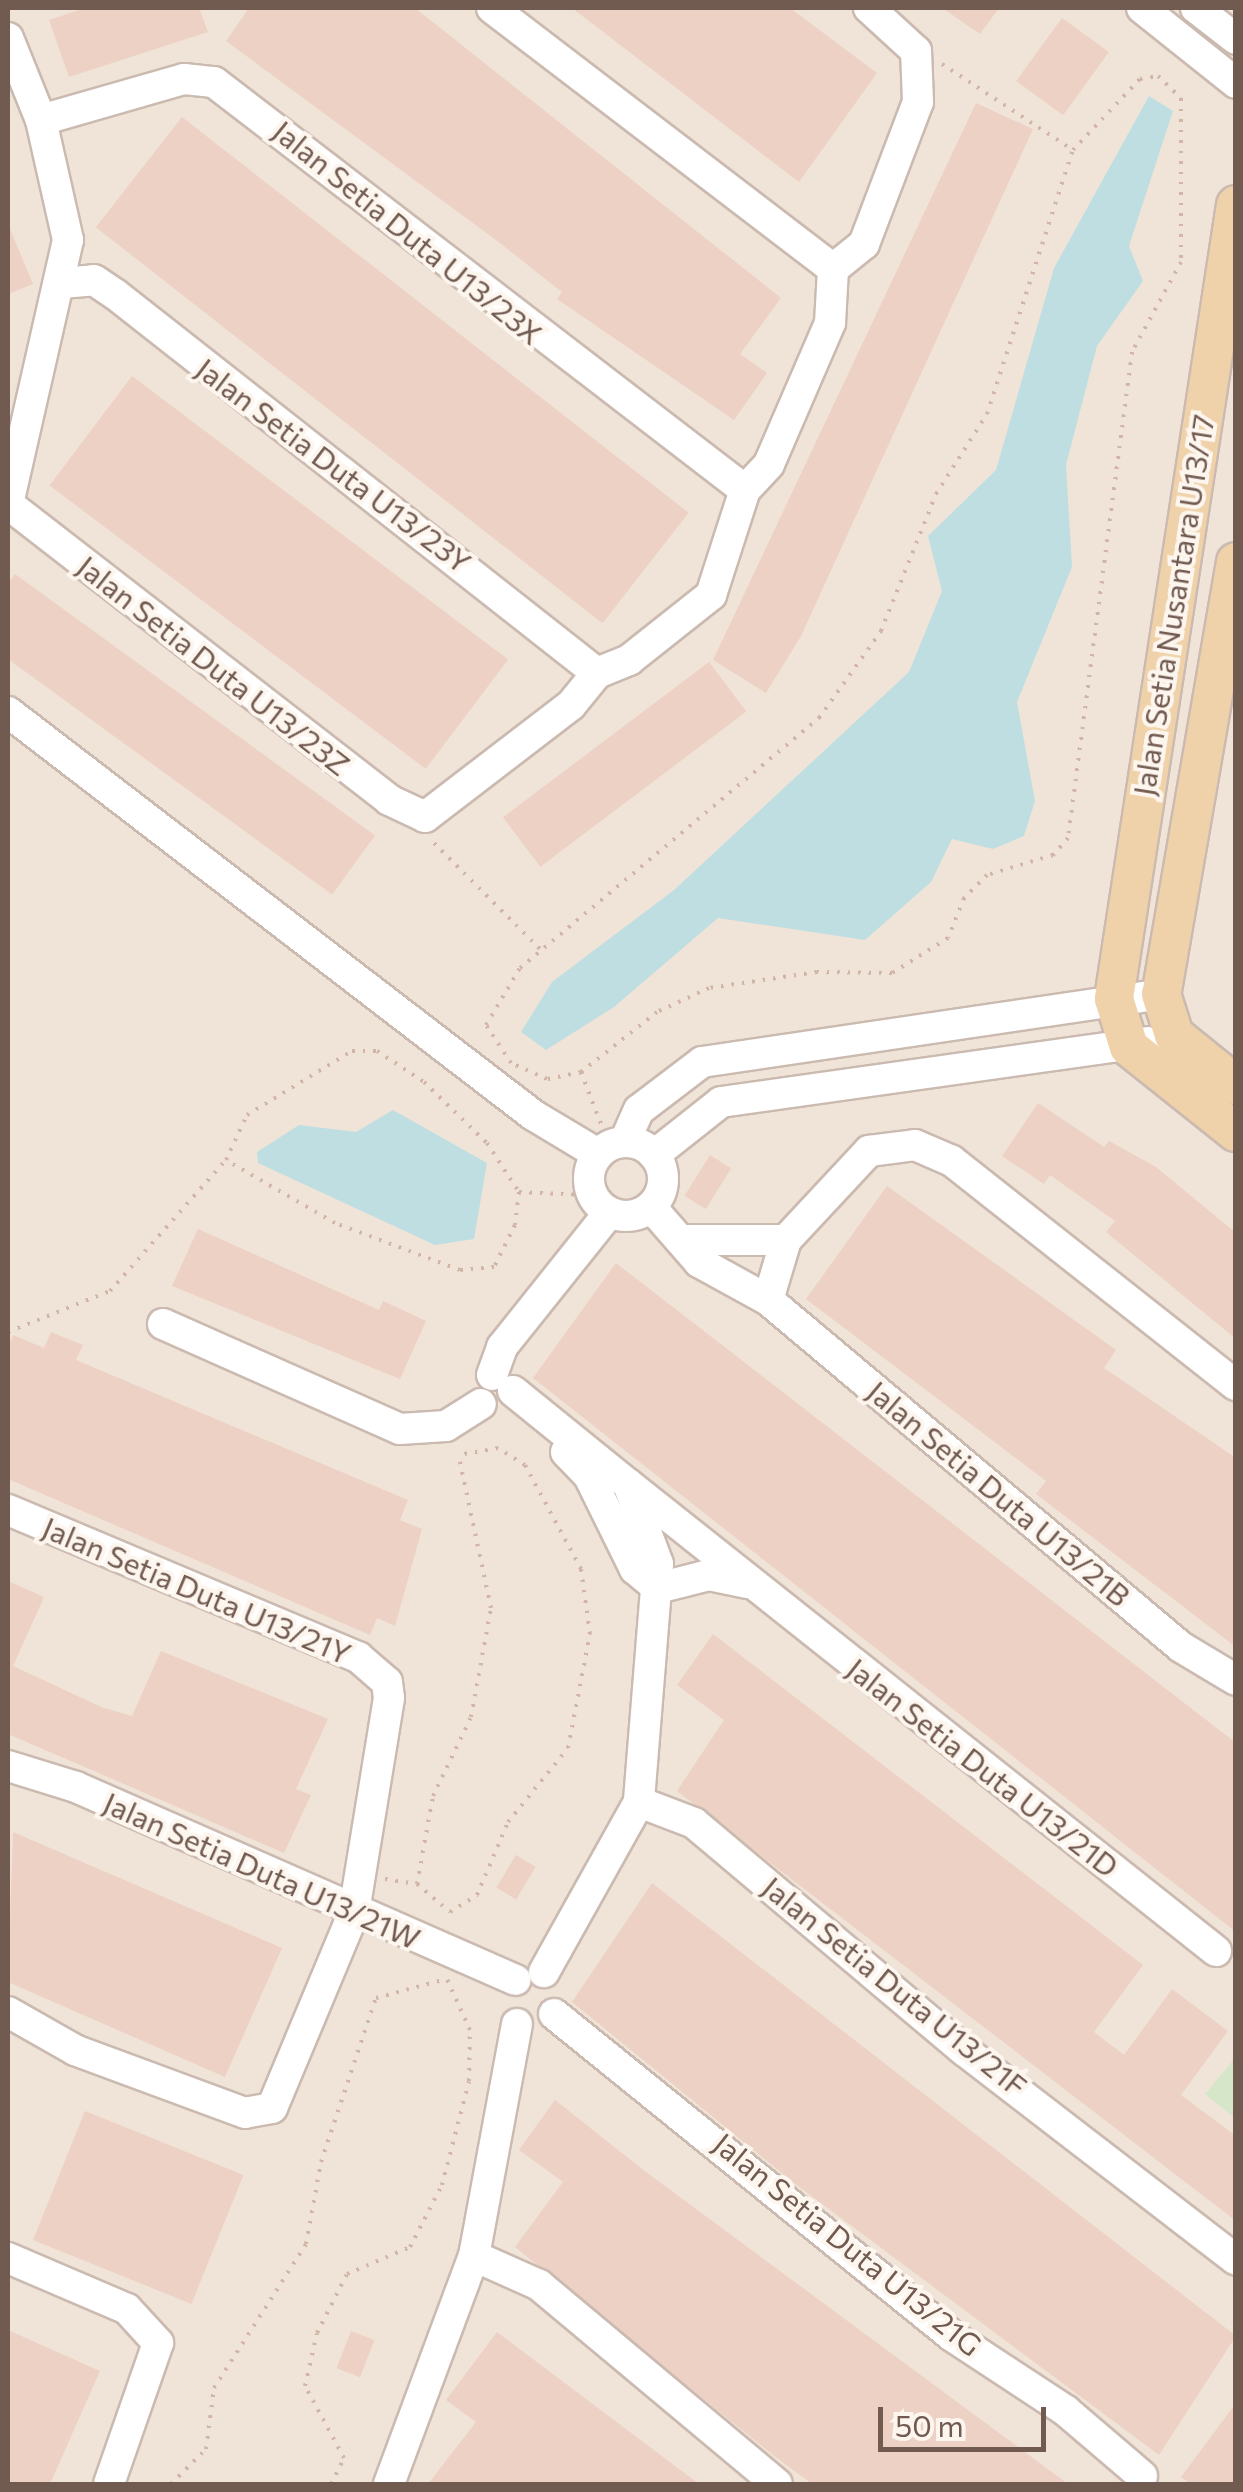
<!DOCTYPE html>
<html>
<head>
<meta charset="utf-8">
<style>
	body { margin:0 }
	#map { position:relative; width:1243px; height:2492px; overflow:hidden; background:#faf2e9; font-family:Commissioner,sans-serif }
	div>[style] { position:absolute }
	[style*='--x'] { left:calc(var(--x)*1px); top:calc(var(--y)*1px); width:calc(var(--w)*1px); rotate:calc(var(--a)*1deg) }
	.residential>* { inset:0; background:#f0e4d8; transform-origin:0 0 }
	.green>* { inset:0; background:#d6e6c9 }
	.water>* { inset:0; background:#bfdee1 }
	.building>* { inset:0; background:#ecd1c4; transform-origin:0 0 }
	.path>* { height:4px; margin-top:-2px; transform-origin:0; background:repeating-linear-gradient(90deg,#d1b5a7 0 2.5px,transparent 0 10.5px) }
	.roads { filter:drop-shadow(2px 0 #cbbab0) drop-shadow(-2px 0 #cbbab0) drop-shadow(0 2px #cbbab0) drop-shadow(0 -2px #cbbab0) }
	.minor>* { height:30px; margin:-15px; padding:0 15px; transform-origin:15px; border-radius:15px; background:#fff }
	.minor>.ring { margin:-15px; padding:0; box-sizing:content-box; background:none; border:30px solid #fff; border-radius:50% }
	.major>* { height:38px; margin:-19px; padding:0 19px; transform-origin:19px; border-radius:19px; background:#f0d2aa }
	span { translate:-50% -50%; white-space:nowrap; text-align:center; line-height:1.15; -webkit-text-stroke:8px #fdf6ef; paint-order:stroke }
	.street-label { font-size:30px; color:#715a50 }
	.frame { position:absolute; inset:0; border:10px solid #715a50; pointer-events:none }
	.scale { position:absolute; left:878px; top:2407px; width:168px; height:45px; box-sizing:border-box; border:5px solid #715a50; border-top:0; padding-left:12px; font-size:30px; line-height:35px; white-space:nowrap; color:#715a50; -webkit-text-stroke:8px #fdf6ef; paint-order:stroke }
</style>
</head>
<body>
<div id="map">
	<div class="residential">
		<i style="left:8px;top:8px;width:1227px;height:2476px"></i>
	</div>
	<div class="green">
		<i style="clip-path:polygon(1235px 2058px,1235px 2118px,1205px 2094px)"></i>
	</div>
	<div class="water">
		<i style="clip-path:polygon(1149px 96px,1173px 111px,1129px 246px,1143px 281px,1097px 346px,1066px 465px,1072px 567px,1017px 702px,1035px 801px,1024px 836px,993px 849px,952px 839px,931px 882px,865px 940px,718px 918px,614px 1007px,546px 1050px,521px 1032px,552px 982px,674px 890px,909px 672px,942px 591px,928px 536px,996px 470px,1054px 268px)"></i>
		<i style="clip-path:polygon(393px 1110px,487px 1163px,474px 1239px,435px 1245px,258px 1163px,257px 1152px,299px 1125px,356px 1132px)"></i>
	</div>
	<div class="building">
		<i style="clip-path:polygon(85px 8px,199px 8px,208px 32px,69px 77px,49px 20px)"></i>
		<i style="clip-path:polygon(249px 8px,415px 8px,781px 298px,740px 354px,767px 373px,734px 420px,557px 299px,562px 292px,496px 240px,226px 41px)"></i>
		<i style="clip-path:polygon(572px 8px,790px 8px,877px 73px,799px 182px)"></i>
		<i style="clip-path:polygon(942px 8px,999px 8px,980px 34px)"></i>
		<i style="left:1062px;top:18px;width:58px;height:78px;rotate:36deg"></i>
		<i style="clip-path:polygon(976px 103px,1033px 129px,801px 636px,766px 693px,713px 660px)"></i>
		<i style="left:182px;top:117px;width:643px;height:140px;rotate:38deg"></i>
		<i style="clip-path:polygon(8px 224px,33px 284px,8px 294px)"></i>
		<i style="left:132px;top:376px;width:471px;height:137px;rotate:37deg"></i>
		<i style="left:15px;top:574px;width:445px;height:73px;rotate:36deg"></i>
		<i style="left:709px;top:662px;width:62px;height:258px;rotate:53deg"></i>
		<i style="clip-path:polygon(1038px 1103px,1104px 1147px,1109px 1141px,1156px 1167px,1236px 1233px,1236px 1339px,1106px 1232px,1115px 1221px,1050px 1175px,1044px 1184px,1002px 1156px)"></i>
		<i style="left:710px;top:1155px;width:25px;height:48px;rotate:32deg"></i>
		<i style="clip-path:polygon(887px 1186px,1116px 1350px,1104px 1368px,1236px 1458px,1236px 1647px,1036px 1494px,1046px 1481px,806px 1299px)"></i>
		<i style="clip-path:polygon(198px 1229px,379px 1310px,383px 1301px,426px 1321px,400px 1379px,172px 1286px)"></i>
		<i style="clip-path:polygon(616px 1263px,1236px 1743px,1236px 1932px,533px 1378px)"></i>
		<i style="clip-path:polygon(51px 1332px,83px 1345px,76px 1360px,408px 1500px,400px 1520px,422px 1529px,395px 1626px,377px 1618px,370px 1635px,8px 1479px,8px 1347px,13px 1335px,44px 1348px)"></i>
		<i style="clip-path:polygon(8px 1581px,44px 1597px,13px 1666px,101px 1707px,132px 1716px,161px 1651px,328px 1719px,296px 1789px,311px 1795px,284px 1853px,8px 1734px)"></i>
		<i style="clip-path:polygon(713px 1634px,1143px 1965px,1094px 2032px,1124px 2055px,1172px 1989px,1228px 2031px,1181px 2095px,1236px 2136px,1236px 2221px,677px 1791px,724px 1720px,677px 1685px)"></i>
		<i style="clip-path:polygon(13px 1832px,282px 1948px,225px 2077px,8px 1982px)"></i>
		<i style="left:516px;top:1855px;width:23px;height:38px;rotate:31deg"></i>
		<i style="clip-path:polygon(652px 1883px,1236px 2336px,1159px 2455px,794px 2183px,572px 2002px)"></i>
		<i style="clip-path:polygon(555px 2100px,642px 2169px,1068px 2484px,812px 2484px,773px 2455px,515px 2247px,563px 2182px,519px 2150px)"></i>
		<i style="left:85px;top:2111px;width:171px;height:139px;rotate:22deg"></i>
		<i style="clip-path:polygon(8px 2330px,100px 2371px,50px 2484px,8px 2484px)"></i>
		<i style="left:351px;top:2331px;width:25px;height:40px;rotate:21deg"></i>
		<i style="clip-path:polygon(497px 2332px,699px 2484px,428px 2484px,476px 2422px,446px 2400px)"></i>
		<i style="clip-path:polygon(1236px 2403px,1236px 2484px,1191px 2484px,1181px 2477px)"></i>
	</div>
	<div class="path">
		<i style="--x:942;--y:64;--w:157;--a:33.3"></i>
		<i style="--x:1073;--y:150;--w:98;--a:-46.7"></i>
		<i style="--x:1140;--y:79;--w:18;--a:-9"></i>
		<i style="--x:1158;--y:76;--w:32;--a:44"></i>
		<i style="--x:1181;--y:98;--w:164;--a:90"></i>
		<i style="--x:1181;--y:262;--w:102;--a:118.6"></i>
		<i style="--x:1132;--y:352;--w:490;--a:97.5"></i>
		<i style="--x:1068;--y:838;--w:23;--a:131"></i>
		<i style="--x:1053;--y:855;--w:69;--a:163.1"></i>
		<i style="--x:987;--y:875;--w:33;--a:135"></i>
		<i style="--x:964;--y:898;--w:43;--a:111.8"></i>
		<i style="--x:948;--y:938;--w:66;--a:148"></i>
		<i style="--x:892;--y:973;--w:75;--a:-179.2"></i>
		<i style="--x:817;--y:972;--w:109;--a:171.6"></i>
		<i style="--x:709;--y:988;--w:57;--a:155.2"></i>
		<i style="--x:657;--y:1012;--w:97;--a:141.7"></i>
		<i style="--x:581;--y:1072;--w:35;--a:168"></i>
		<i style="--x:547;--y:1079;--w:39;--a:-156"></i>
		<i style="--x:511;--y:1063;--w:45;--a:-123.3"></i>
		<i style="--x:486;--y:1025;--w:66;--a:-59.2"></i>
		<i style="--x:520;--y:968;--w:390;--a:-39.9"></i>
		<i style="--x:819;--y:718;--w:107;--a:-54.5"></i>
		<i style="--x:881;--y:631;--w:148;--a:-68.1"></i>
		<i style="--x:936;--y:494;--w:95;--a:-57.5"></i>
		<i style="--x:987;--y:414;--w:278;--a:-72"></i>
		<i style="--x:434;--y:843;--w:150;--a:45"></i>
		<i style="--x:581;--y:1072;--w:56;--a:69"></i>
		<i style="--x:519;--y:1192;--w:68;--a:2.5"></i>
		<i style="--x:8;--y:1332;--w:110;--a:-21.9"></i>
		<i style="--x:110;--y:1291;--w:175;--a:-48.5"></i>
		<i style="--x:226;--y:1160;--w:50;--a:-65"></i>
		<i style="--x:247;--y:1115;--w:123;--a:-31.4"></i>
		<i style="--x:352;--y:1051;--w:25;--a:0"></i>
		<i style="--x:377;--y:1051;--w:56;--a:33.4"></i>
		<i style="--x:424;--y:1082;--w:88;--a:44.1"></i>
		<i style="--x:487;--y:1143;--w:59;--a:56.9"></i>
		<i style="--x:519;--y:1192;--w:33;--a:97"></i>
		<i style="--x:515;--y:1225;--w:47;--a:116.6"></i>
		<i style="--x:494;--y:1267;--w:34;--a:175"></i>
		<i style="--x:460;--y:1270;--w:134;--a:-159.4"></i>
		<i style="--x:335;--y:1223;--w:126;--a:-150"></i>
		<i style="--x:385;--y:1879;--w:32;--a:9"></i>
		<i style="--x:417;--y:1884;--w:89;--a:-79.7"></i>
		<i style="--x:433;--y:1796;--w:88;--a:-64.3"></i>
		<i style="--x:471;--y:1717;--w:111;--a:-79.6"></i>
		<i style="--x:491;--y:1608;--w:153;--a:-102"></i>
		<i style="--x:417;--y:1884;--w:43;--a:40.3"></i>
		<i style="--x:450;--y:1912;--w:32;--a:-32"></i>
		<i style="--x:477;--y:1895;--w:79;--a:-67"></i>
		<i style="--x:508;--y:1822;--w:95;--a:-51"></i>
		<i style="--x:568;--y:1748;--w:116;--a:-79.1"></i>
		<i style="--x:590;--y:1634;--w:66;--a:-97.9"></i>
		<i style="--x:581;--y:1569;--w:118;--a:-118.3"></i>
		<i style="--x:525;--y:1465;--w:32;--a:-148"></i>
		<i style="--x:498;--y:1448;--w:40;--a:170"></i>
		<i style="--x:171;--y:2484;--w:49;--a:-45"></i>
		<i style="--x:206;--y:2449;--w:62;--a:-82.5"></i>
		<i style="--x:214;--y:2388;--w:171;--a:-57.4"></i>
		<i style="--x:306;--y:2244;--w:83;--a:-79.6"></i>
		<i style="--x:321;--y:2162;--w:173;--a:-71.5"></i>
		<i style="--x:376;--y:1998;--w:73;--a:-15.2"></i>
		<i style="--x:331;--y:2484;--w:29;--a:-63"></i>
		<i style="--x:344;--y:2458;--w:82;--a:-118.4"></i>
		<i style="--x:305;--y:2386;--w:54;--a:-77.2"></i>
		<i style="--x:317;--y:2333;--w:66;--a:-63"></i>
		<i style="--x:347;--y:2274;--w:69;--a:-23.2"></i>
		<i style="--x:410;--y:2247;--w:70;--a:-62.7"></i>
		<i style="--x:442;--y:2185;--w:107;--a:-75.4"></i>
		<i style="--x:469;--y:2081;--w:51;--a:-88.9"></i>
		<i style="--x:470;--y:2030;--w:58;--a:-114.4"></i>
	</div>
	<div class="roads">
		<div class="minor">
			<i style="--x:492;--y:8;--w:429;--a:37.4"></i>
			<i style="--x:1142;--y:8;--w:120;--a:38.6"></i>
			<i style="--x:1196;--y:8;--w:51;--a:37.8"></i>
			<i style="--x:8;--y:38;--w:88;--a:68.1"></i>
			<i style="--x:41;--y:120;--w:123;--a:77.3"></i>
			<i style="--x:68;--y:240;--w:272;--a:102.8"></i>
			<i style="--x:41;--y:120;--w:149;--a:-16"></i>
			<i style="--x:184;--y:79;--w:30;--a:6"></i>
			<i style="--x:214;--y:82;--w:670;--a:37.54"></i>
			<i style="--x:833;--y:269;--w:40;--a:-39"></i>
			<i style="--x:864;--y:244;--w:152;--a:-69.2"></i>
			<i style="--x:918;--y:102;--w:51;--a:-92.2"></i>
			<i style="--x:916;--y:51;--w:64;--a:-137.5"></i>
			<i style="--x:62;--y:283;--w:32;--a:-5"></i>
			<i style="--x:94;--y:280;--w:25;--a:34"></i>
			<i style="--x:115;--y:294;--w:613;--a:38.18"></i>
			<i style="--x:8;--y:504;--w:482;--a:37.8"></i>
			<i style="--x:389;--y:800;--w:40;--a:25"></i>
			<i style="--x:425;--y:817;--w:184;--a:-37.5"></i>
			<i style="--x:571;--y:705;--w:41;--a:-50.9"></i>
			<i style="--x:597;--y:673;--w:35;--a:-22"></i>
			<i style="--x:629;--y:660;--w:105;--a:-38.4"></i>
			<i style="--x:711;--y:595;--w:110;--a:-72.1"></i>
			<i style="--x:745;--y:490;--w:35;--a:-47"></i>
			<i style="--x:769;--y:464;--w:154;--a:-66.6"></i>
			<i style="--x:830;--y:323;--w:54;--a:-86.8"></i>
			<i style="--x:8;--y:712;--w:662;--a:37.51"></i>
			<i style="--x:533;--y:1115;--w:76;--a:31"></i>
			<i style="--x:625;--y:1141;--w:34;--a:-66"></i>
			<i style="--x:639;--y:1110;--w:79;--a:-37.3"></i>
			<i style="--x:702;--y:1062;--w:464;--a:-8.4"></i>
			<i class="ring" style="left:589px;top:1142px;width:44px;height:44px"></i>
			<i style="--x:654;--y:1155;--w:85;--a:-38.3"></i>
			<i style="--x:721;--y:1102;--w:431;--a:-8"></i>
			<i style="--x:651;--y:1207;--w:73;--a:48.9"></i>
			<i style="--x:699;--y:1262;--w:79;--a:28.8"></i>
			<i style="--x:768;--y:1300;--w:539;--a:40.04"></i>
			<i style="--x:1181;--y:1647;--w:64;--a:31"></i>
			<i style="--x:688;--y:1240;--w:98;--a:0"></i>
			<i style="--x:768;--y:1300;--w:63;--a:-73.3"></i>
			<i style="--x:786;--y:1240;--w:122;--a:-47"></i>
			<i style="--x:869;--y:1151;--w:46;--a:-7.4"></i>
			<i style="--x:915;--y:1145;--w:40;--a:23.4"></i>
			<i style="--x:952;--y:1161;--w:362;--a:38.3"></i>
			<i style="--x:163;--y:1324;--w:259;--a:23.9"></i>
			<i style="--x:400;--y:1429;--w:46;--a:-3.7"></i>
			<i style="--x:446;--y:1426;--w:41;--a:-32.2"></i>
			<i style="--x:492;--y:1375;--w:30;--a:-70"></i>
			<i style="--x:502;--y:1347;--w:171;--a:-51.4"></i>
			<i style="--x:513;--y:1391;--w:148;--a:39"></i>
			<i style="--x:628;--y:1484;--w:85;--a:69.4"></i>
			<i style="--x:658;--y:1564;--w:239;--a:94.6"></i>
			<i style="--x:639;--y:1802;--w:195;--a:119.2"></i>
			<i style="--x:566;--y:1452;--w:33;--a:46"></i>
			<i style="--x:589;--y:1476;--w:104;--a:63.7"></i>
			<i style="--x:635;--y:1569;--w:30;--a:40"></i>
			<i style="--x:628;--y:1484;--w:751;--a:38.46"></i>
			<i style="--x:8;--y:1510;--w:380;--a:22.8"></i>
			<i style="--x:358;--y:1657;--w:38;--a:41"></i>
			<i style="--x:387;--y:1682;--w:16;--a:83"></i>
			<i style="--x:389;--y:1698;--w:217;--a:99.3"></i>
			<i style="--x:354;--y:1912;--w:212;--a:112.7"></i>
			<i style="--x:272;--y:2108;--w:27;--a:170"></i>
			<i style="--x:245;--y:2113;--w:181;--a:-159.7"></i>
			<i style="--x:75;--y:2050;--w:77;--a:-150.4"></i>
			<i style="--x:658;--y:1588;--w:53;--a:-14.3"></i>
			<i style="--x:709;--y:1575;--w:38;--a:12"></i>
			<i style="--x:8;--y:1766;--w:71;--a:17.2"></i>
			<i style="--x:76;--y:1787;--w:480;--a:23.7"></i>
			<i style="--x:639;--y:1802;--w:59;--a:20.9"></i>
			<i style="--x:694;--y:1823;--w:354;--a:40.1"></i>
			<i style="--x:965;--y:2051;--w:342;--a:37.6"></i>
			<i style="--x:554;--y:2014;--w:512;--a:38.97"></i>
			<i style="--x:952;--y:2336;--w:136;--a:33.3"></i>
			<i style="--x:1066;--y:2411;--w:100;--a:40.5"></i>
			<i style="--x:474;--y:2256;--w:71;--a:24"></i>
			<i style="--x:539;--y:2285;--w:310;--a:39.9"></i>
			<i style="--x:8;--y:2258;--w:129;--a:23.2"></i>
			<i style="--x:127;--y:2309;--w:46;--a:47.6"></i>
			<i style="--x:158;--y:2343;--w:149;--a:109.2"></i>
			<i style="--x:389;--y:2484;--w:243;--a:-69.6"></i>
			<i style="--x:474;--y:2256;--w:236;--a:-79.5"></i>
		</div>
		<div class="major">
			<i style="--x:1236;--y:205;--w:803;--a:98.74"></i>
			<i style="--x:1114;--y:999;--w:50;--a:72.6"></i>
			<i style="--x:1129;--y:1047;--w:137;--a:38.5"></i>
			<i style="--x:1236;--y:562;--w:438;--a:99.8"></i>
			<i style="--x:1161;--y:994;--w:43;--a:72.4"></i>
			<i style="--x:1174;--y:1035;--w:80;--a:38.9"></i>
		</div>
	</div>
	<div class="street-label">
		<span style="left:408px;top:232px;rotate:39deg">Jalan Setia Duta U13/23X</span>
		<span style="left:334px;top:465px;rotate:37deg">Jalan Setia Duta U13/23Y</span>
		<span style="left:1173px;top:605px;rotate:-81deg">Jalan Setia Nusantara U13/17</span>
		<span style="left:214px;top:665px;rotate:38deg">Jalan Setia Duta U13/23Z</span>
		<span style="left:999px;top:1493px;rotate:40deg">Jalan Setia Duta U13/21B</span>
		<span style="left:197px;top:1590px;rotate:23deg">Jalan Setia Duta U13/21Y</span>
		<span style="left:983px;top:1767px;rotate:38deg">Jalan Setia Duta U13/21D</span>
		<span style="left:262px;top:1870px;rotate:24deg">Jalan Setia Duta U13/21W</span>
		<span style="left:895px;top:1986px;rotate:39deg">Jalan Setia Duta U13/21F</span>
		<span style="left:848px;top:2244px;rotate:39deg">Jalan Setia Duta U13/21G</span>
	</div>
	<div class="frame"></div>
	<div class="scale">50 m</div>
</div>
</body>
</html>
